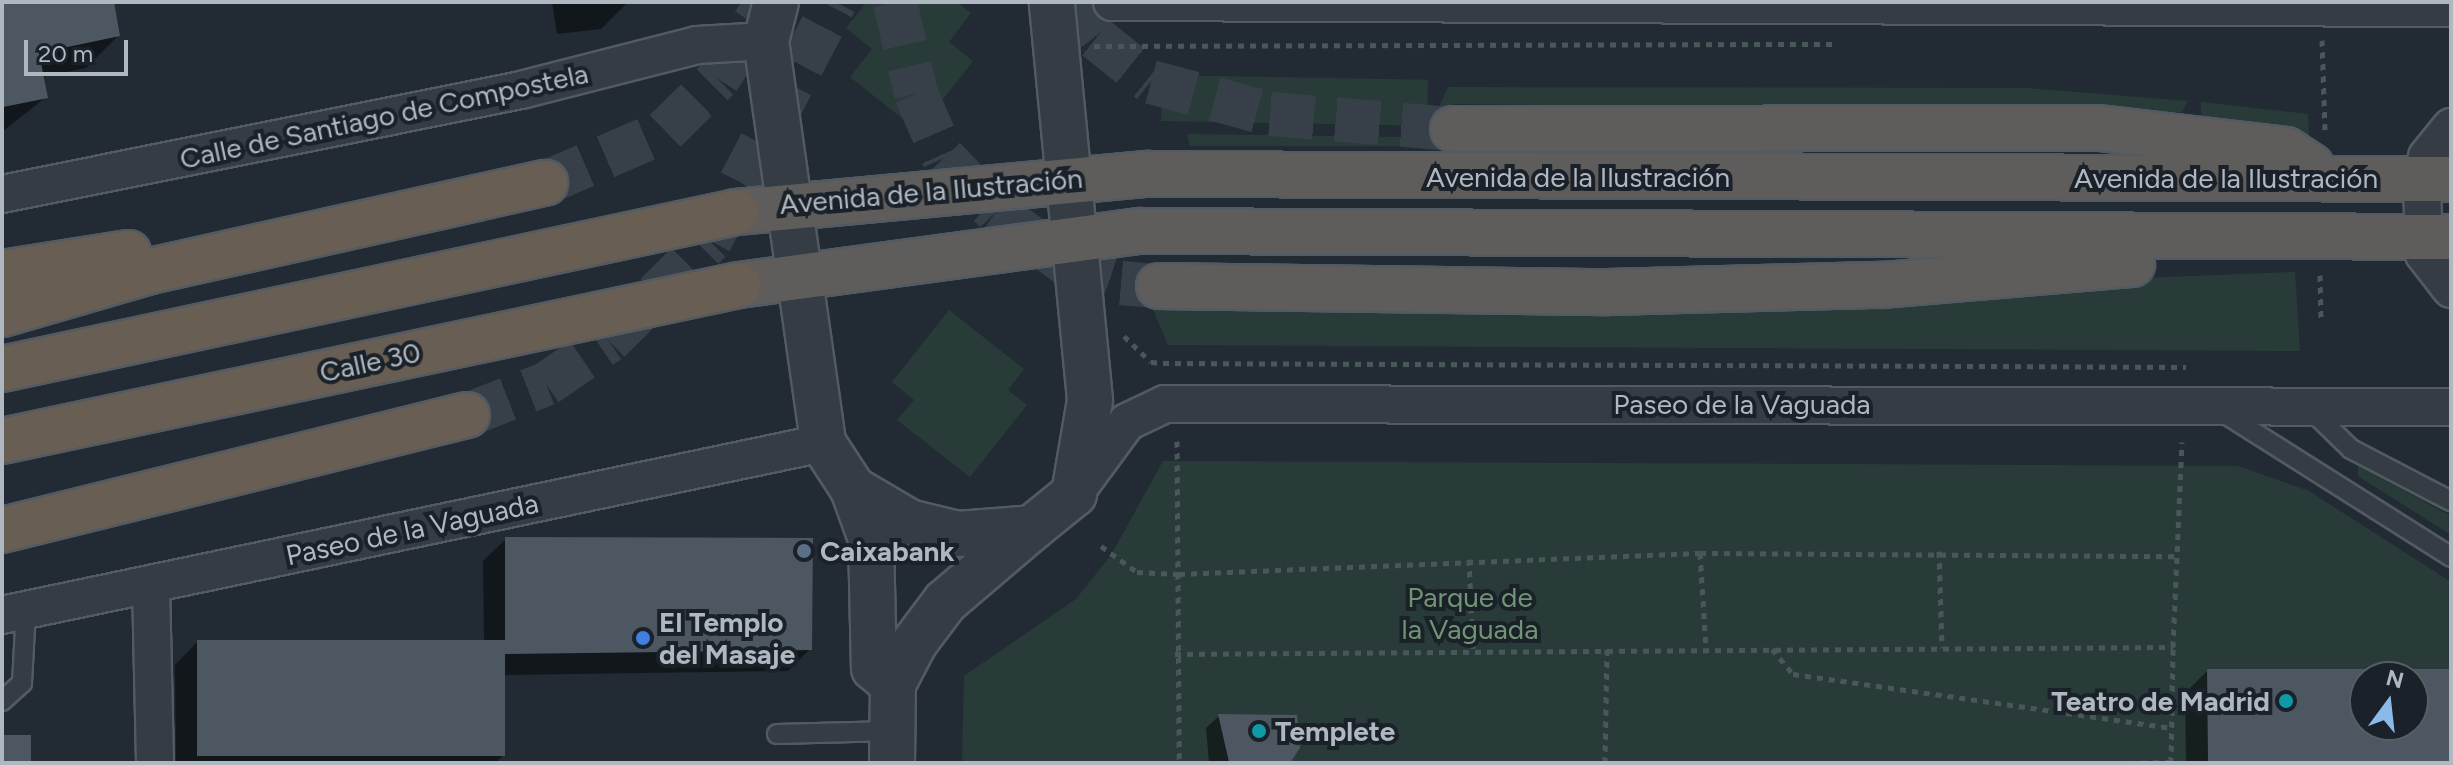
<!DOCTYPE html>
<html>
<head>
<meta charset="utf-8">
<style>
	body { margin:0 }
	#map { position:relative; width:2453px; height:765px; overflow:hidden; background:#222b33; font-family:Figtree,sans-serif }
	div>[style] { position:absolute }
	[style*='--x'] { left:calc(var(--x)*1px); top:calc(var(--y)*1px); width:calc(var(--w)*1px); rotate:calc(var(--a)*1deg) }
	.green>* { inset:0; background:#293b39; transform-origin:0 0 }
	.shadow>* { inset:0; background:#0007 }
	.building>* { inset:0; background:#4d5761; transform-origin:0 0 }
	.trunk-tunnel>* { height:44px; margin-top:-22px; transform-origin:0; background:repeating-linear-gradient(90deg,#374048 0 44px,transparent 0 66px) }
	.motorway-tunnel>* { height:44px; margin-top:-22px; transform-origin:0; background:repeating-linear-gradient(90deg,#374048 0 44px,transparent 0 66px) }
	.path>* { height:5px; margin-top:-2.5px; transform-origin:0; background:repeating-linear-gradient(90deg,#485858 0 6px,transparent 0 12px) }
	.roads { filter:drop-shadow(2px 0 #525a62) drop-shadow(-2px 0 #525a62) drop-shadow(0 2px #525a62) drop-shadow(0 -2px #525a62) }
	.service>* { height:18px; margin:-9px; padding:0 9px; transform-origin:9px; border-radius:9px; background:#353c44 }
	.minor>* { height:36px; margin:-18px; padding:0 18px; transform-origin:18px; border-radius:18px; background:#353c44 }
	.tertiary>* { height:44px; margin:-22px; padding:0 22px; transform-origin:22px; border-radius:22px; background:#353c44 }
	.trunk>* { height:44px; margin:-22px; padding:0 22px; transform-origin:22px; border-radius:22px; background:#5e5d5c }
	.motorway>* { height:44px; margin:-22px; padding:0 22px; transform-origin:22px; border-radius:22px; background:#695e53 }
	.dots>* { width:22px; height:22px; translate:-50% -50%; box-sizing:border-box; border:4px solid #1a2128; border-radius:50% }
	span { translate:-50% -50%; white-space:nowrap; text-align:center; line-height:1.15; -webkit-text-stroke:8px #1a2128; paint-order:stroke }
	.street-label { font-size:28px; color:#afb7c1 }
	.poi-label { font-size:28px; color:#afb7c1; font-weight:700 }
	.left { translate:0 -50%; text-align:left }
	.right { translate:-100% -50%; text-align:right }
	.park-label { font-size:28px; color:#719475 }
	.frame { position:absolute; inset:0; border:4px solid #afb7c1; pointer-events:none }
	.north { position:absolute; left:2349px; top:661px; width:80px; height:80px; box-sizing:border-box; background:#1a2128; border:2px solid #565d65; border-radius:50%; rotate:15deg; font-size:22px; font-weight:700; line-height:32px; text-align:center; color:#afb7c1 }
	.north::after { content:''; display:block; margin:auto; width:28px; height:36px; background:#8bb9e9; clip-path:polygon(50% 0,100% 100%,50% 72%,0 100%) }
	.scale { position:absolute; left:24px; top:40px; width:104px; height:36px; box-sizing:border-box; border:4px solid #afb7c1; border-top:0; padding-left:10px; font-size:24px; line-height:28px; white-space:nowrap; color:#afb7c1; -webkit-text-stroke:6px #1a2128; paint-order:stroke }
</style>
</head>
<body>
<div id="map">
	<div class="green">
		<i style="clip-path:polygon(867px 2px,956px 2px,971px 13px,949px 42px,973px 61px,918px 131px,850px 77px,872px 49px,846px 28px)"></i>
		<i style="left:1162px;top:75px;width:266px;height:46px;rotate:1deg"></i>
		<i style="clip-path:polygon(1448px 87px,2026px 88px,2188px 101px,2182px 112px,1454px 104px,1435px 116px)"></i>
		<i style="clip-path:polygon(2201px 102px,2308px 114px,2309px 139px,2201px 120px)"></i>
		<i style="clip-path:polygon(1187px 134px,1406px 137px,1403px 146px,1190px 146px)"></i>
		<i style="clip-path:polygon(2295px 272px,2300px 351px,1168px 345px,1151px 305px,1416px 306px)"></i>
		<i style="clip-path:polygon(949px 310px,1024px 369px,1008px 390px,1027px 405px,970px 477px,897px 420px,914px 400px,892px 382px)"></i>
		<i style="clip-path:polygon(1163px 461px,2238px 466px,2309px 491px,2451px 582px,2451px 669px,2207px 669px,2208px 763px,962px 763px,964px 676px,1076px 599px,1111px 555px)"></i>
		<i style="clip-path:polygon(2358px 466px,2451px 516px,2451px 535px,2358px 476px)"></i>
	</div>
	<div class="shadow">
		<i style="clip-path:polygon(2px 2px,112px 2px,118px 36px,86px 68px,42px 77px,46px 97px,2px 132px)"></i>
		<i style="clip-path:polygon(552px 2px,628px 2px,601px 29px,557px 34px)"></i>
		<i style="clip-path:polygon(506px 539px,810px 649px,788px 671px,503px 675px,503px 755px,496px 763px,176px 763px,175px 665px,197px 642px,484px 642px,483px 561px)"></i>
		<i style="clip-path:polygon(evenodd,2207px 671px,2451px 671px,2451px 763px,2186px 763px,2185px 693px,2207px 671px,2365px 677px,2413px 677px,2413px 725px,2365px 725px,2365px 677px)"></i>
		<i style="clip-path:polygon(1219px 716px,1298px 747px,1287px 763px,1209px 763px,1206px 728px)"></i>
	</div>
	<div class="building">
		<i style="clip-path:polygon(4px 2px,114px 2px,120px 36px,39px 53px,48px 98px,3px 107px)"></i>
		<i style="clip-path:polygon(505px 537px,813px 538px,812px 650px,505px 654px,505px 756px,197px 756px,197px 640px,505px 640px)"></i>
		<i style="clip-path:polygon(evenodd,2207px 669px,2451px 669px,2451px 763px,2208px 763px,2207px 669px,2365px 677px,2413px 677px,2413px 725px,2365px 725px,2365px 677px)"></i>
		<i style="clip-path:polygon(1218px 714px,1297px 715px,1300px 748px,1290px 763px,1229px 762px)"></i>
		<i style="left:2px;top:735px;width:29px;height:28px"></i>
	</div>
	<div class="trunk-tunnel">
		<i style="--x:895;--y:2;--w:94;--a:77.1"></i>
		<i style="--x:916;--y:94;--w:70;--a:66.4"></i>
		<i style="--x:944;--y:158;--w:75;--a:46.1"></i>
		<i style="--x:996;--y:212;--w:89;--a:36.4"></i>
		<i style="--x:1068;--y:265;--w:56;--a:18.8"></i>
		<i style="--x:1121;--y:283;--w:38;--a:5"></i>
		<i style="--x:1068;--y:2;--w:46;--a:52.1"></i>
		<i style="--x:1096;--y:38;--w:70;--a:38.7"></i>
		<i style="--x:1151;--y:82;--w:123;--a:15.1"></i>
		<i style="--x:1270;--y:114;--w:184;--a:4.7"></i>
	</div>
	<div class="motorway-tunnel">
		<i style="--x:545;--y:183;--w:131;--a:-23.4"></i>
		<i style="--x:665;--y:131;--w:74;--a:-44.5"></i>
		<i style="--x:718;--y:79;--w:80;--a:-57.3"></i>
		<i style="--x:467;--y:415;--w:85;--a:-21.4"></i>
		<i style="--x:546;--y:384;--w:76;--a:-34.3"></i>
		<i style="--x:609;--y:341;--w:142;--a:-44.7"></i>
		<i style="--x:710;--y:241;--w:270;--a:-62.4"></i>
	</div>
	<div class="path">
		<i style="--x:2322;--y:40;--w:90;--a:88.1"></i>
		<i style="--x:1094;--y:46;--w:738;--a:-0.16"></i>
		<i style="--x:2320;--y:275;--w:45;--a:88.7"></i>
		<i style="--x:1124;--y:336;--w:37;--a:44"></i>
		<i style="--x:1151;--y:362;--w:12;--a:5"></i>
		<i style="--x:1163;--y:363;--w:1023;--a:0.22"></i>
		<i style="--x:1177;--y:441;--w:322;--a:89.6"></i>
		<i style="--x:1101;--y:546;--w:44;--a:35.8"></i>
		<i style="--x:1137;--y:572;--w:42;--a:2.7"></i>
		<i style="--x:1179;--y:574;--w:521;--a:-2.31"></i>
		<i style="--x:1700;--y:553;--w:475;--a:0.4"></i>
		<i style="--x:1939;--y:551;--w:97;--a:88.2"></i>
		<i style="--x:1700;--y:553;--w:96;--a:86.4"></i>
		<i style="--x:1469;--y:559;--w:90;--a:87.5"></i>
		<i style="--x:1772;--y:649;--w:33;--a:50"></i>
		<i style="--x:1793;--y:674;--w:383;--a:8.1"></i>
		<i style="--x:1175;--y:654;--w:998;--a:-0.4"></i>
		<i style="--x:2173;--y:647;--w:205;--a:-87.5"></i>
		<i style="--x:1605;--y:763;--w:114;--a:-89"></i>
		<i style="--x:2129;--y:763;--w:42;--a:-1.4"></i>
		<i style="--x:2171;--y:763;--w:116;--a:-89"></i>
	</div>
	<div class="roads">
		<div class="service">
			<i style="--x:2311;--y:410;--w:56;--a:44.3"></i>
			<i style="--x:2351;--y:449;--w:113;--a:27.5"></i>
			<i style="--x:2222;--y:412;--w:271;--a:32.3"></i>
			<i style="--x:2;--y:701;--w:27;--a:-42"></i>
			<i style="--x:22;--y:683;--w:73;--a:-86.9"></i>
			<i style="--x:777;--y:734;--w:115;--a:-1.5"></i>
		</div>
		<div class="minor">
			<i style="--x:1112;--y:2;--w:1339;--a:0.26"></i>
			<i style="--x:2451;--y:127;--w:38;--a:129"></i>
			<i style="--x:2427;--y:157;--w:23;--a:103"></i>
			<i style="--x:2422;--y:179;--w:75;--a:88.5"></i>
			<i style="--x:2424;--y:254;--w:44;--a:52.4"></i>
			<i style="--x:2;--y:194;--w:529;--a:-11.33"></i>
			<i style="--x:521;--y:90;--w:182;--a:-14.3"></i>
			<i style="--x:697;--y:45;--w:69;--a:-3.3"></i>
			<i style="--x:1074;--y:494;--w:89;--a:-53.6"></i>
			<i style="--x:1127;--y:422;--w:42;--a:-25.3"></i>
			<i style="--x:1165;--y:404;--w:1286;--a:0.13"></i>
			<i style="--x:151;--y:585;--w:178;--a:88.7"></i>
			<i style="--x:2;--y:615;--w:839;--a:-11.83"></i>
		</div>
		<div class="tertiary">
			<i style="--x:776;--y:2;--w:40;--a:104.4"></i>
			<i style="--x:766;--y:41;--w:406;--a:81.9"></i>
			<i style="--x:823;--y:443;--w:55;--a:56.9"></i>
			<i style="--x:853;--y:489;--w:65;--a:30.5"></i>
			<i style="--x:909;--y:522;--w:50;--a:13.8"></i>
			<i style="--x:958;--y:534;--w:74;--a:-4.6"></i>
			<i style="--x:1032;--y:528;--w:54;--a:-39"></i>
			<i style="--x:1074;--y:494;--w:95;--a:-80.3"></i>
			<i style="--x:1090;--y:400;--w:400;--a:-95.5"></i>
			<i style="--x:853;--y:489;--w:53;--a:70.2"></i>
			<i style="--x:871;--y:539;--w:129;--a:88.7"></i>
			<i style="--x:874;--y:668;--w:25;--a:40"></i>
			<i style="--x:892;--y:763;--w:79;--a:-89.3"></i>
			<i style="--x:893;--y:684;--w:47;--a:-62.4"></i>
			<i style="--x:915;--y:642;--w:50;--a:-53.1"></i>
			<i style="--x:945;--y:602;--w:114;--a:-40.4"></i>
		</div>
		<div class="trunk">
			<i style="--x:1453;--y:129;--w:646;--a:-0.09"></i>
			<i style="--x:2099;--y:128;--w:188;--a:6.7"></i>
			<i style="--x:2286;--y:150;--w:30;--a:33"></i>
			<i style="--x:736;--y:212;--w:415;--a:-5.3"></i>
			<i style="--x:1149;--y:174;--w:1302;--a:0.22"></i>
			<i style="--x:739;--y:285;--w:405;--a:-7.7"></i>
			<i style="--x:1140;--y:231;--w:1311;--a:0.26"></i>
			<i style="--x:1159;--y:286;--w:448;--a:0.8"></i>
			<i style="--x:1607;--y:292;--w:275;--a:-1.5"></i>
			<i style="--x:1882;--y:285;--w:251;--a:-4.8"></i>
		</div>
		<div class="motorway">
			<i style="--x:2;--y:273;--w:128;--a:-9"></i>
			<i style="--x:2;--y:314;--w:154;--a:-16.2"></i>
			<i style="--x:150;--y:271;--w:405;--a:-12.6"></i>
			<i style="--x:2;--y:369;--w:751;--a:-12.07"></i>
			<i style="--x:2;--y:441;--w:753;--a:-11.95"></i>
			<i style="--x:2;--y:530;--w:479;--a:-13.9"></i>
		</div>
	</div>
	<div class="dots">
		<i style="left:804px;top:551px;background:#5c6f8a"></i>
		<i style="left:643px;top:638px;background:#3f7fe0"></i>
		<i style="left:2286px;top:701px;background:#0f9aa8"></i>
		<i style="left:1259px;top:731px;background:#0f9aa8"></i>
	</div>
	<div class="street-label">
		<span style="left:384px;top:116px;rotate:-12deg">Calle de Santiago de Compostela</span>
		<span style="left:1578px;top:177px">Avenida de la Ilustración</span>
		<span style="left:2226px;top:178px">Avenida de la Ilustración</span>
		<span style="left:931px;top:191px;rotate:-5deg">Avenida de la Ilustración</span>
		<span style="left:370px;top:362px;rotate:-12deg">Calle 30</span>
		<span style="left:1742px;top:404px">Paseo de la Vaguada</span>
		<span style="left:412px;top:529px;rotate:-12deg">Paseo de la Vaguada</span>
	</div>
	<div class="poi-label">
		<span class="left" style="left:820px;top:551px">Caixabank</span>
		<span class="left" style="left:659px;top:638px">El Templo<br>del Masaje</span>
		<span class="right" style="left:2270px;top:701px">Teatro de Madrid</span>
		<span class="left" style="left:1275px;top:731px">Templete</span>
	</div>
	<div class="park-label">
		<span style="left:1470px;top:613px">Parque de<br>la Vaguada</span>
	</div>
	<div class="frame"></div>
	<div class="north">N</div>
	<div class="scale">20 m</div>
</div>
</body>
</html>
